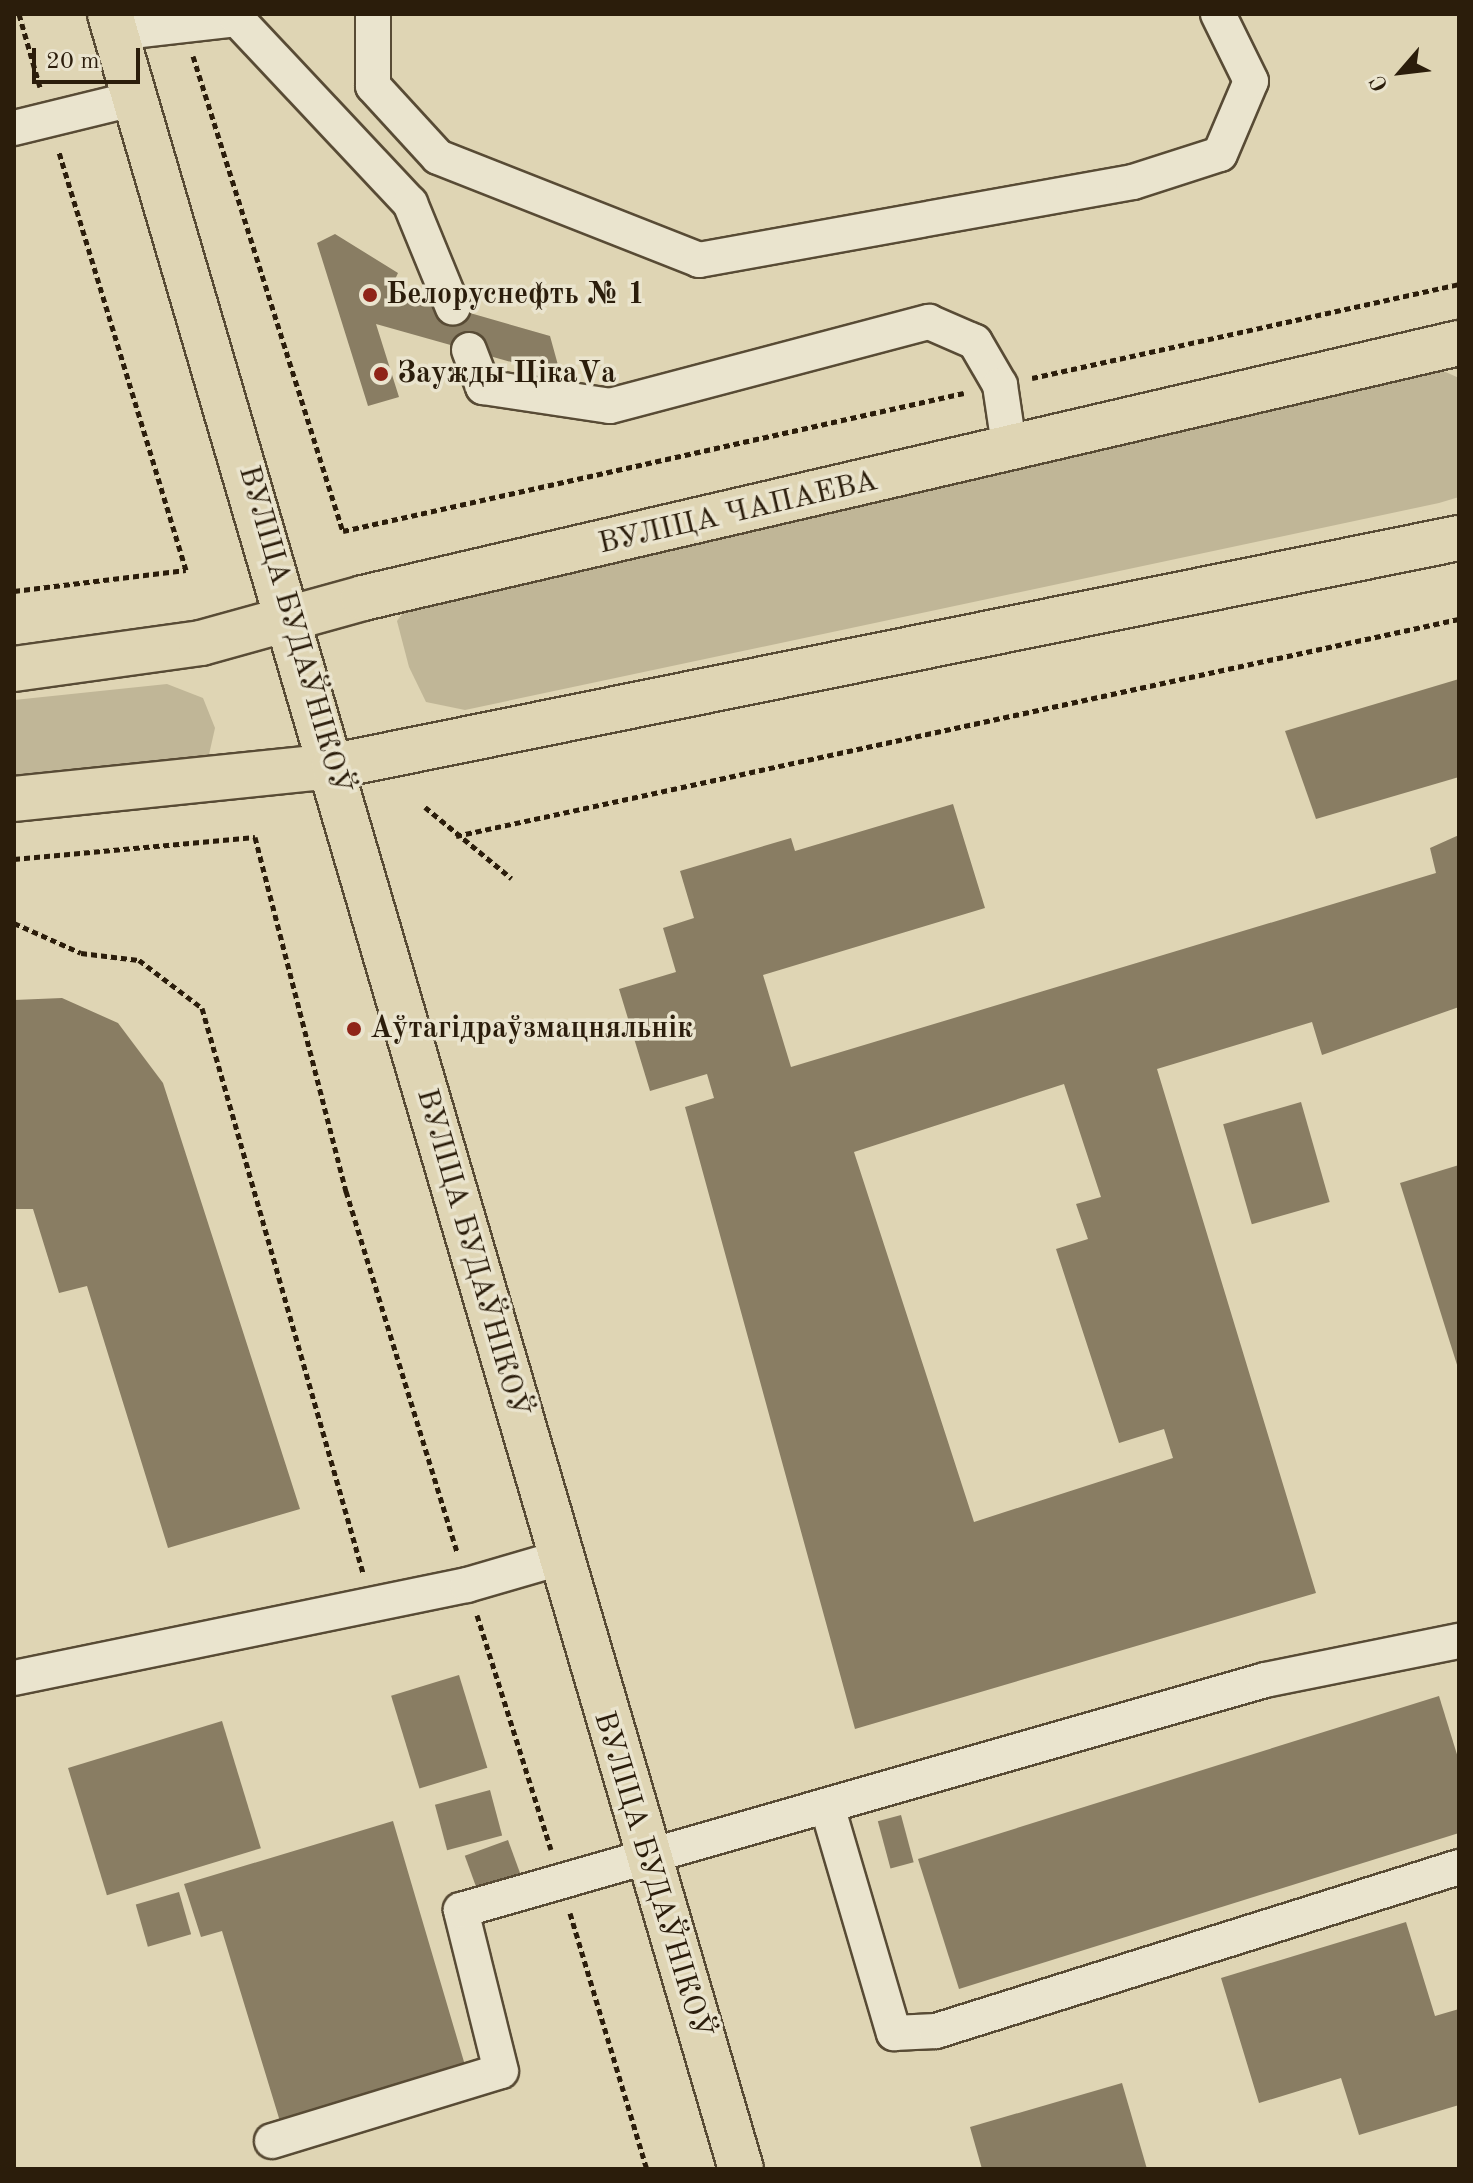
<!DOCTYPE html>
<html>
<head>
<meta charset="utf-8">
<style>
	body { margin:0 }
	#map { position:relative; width:1473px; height:2183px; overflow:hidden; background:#dfd5b4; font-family:"Old Standard TT",serif }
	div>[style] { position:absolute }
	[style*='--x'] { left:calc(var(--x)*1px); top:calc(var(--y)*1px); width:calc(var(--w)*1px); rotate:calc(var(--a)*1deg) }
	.green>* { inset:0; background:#c0b697 }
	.building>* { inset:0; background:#897d63; transform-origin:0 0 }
	.path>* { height:5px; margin-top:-2.5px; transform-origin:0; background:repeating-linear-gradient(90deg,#2b1d0b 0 6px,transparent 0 10px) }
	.roads { filter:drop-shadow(2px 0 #584b35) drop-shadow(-2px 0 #584b35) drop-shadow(0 2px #584b35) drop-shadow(0 -2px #584b35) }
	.minor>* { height:34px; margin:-17px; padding:0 17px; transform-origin:17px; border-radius:17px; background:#eae4ce }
	.major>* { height:44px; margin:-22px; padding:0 22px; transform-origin:22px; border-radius:22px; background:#dfd5b4 }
	.dots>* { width:22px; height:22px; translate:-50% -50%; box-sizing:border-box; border:4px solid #eae4ce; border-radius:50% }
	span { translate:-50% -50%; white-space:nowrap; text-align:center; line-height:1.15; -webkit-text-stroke:7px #eae4ce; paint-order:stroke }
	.poi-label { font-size:30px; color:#2b1d0b; font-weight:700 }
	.left { translate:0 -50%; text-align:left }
	.street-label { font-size:30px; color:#2b1d0b }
	.frame { position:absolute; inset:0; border:16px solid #2b1d0b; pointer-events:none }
	.north { position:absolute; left:1361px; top:32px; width:80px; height:80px; -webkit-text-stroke:6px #eae4ce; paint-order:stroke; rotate:242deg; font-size:22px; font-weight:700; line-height:32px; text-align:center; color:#2b1d0b }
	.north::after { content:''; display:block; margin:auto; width:28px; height:36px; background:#2b1d0b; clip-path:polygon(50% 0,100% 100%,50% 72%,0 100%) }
	.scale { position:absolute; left:32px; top:48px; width:108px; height:36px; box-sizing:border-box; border:4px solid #2b1d0b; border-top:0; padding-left:10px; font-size:24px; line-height:28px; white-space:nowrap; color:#2b1d0b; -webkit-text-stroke:6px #eae4ce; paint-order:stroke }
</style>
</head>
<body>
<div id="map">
	<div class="green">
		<i style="clip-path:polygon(1430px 365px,1459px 378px,1459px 497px,1439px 503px,465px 710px,426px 702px,409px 667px,397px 621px,408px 606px)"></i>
		<i style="clip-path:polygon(167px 684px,203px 698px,215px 728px,208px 759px,14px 786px,14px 700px)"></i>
	</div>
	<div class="building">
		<i style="clip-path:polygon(335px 234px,398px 273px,390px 290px,550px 336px,561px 376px,376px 324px,399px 397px,368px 406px,317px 243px)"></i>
		<i style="clip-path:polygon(1459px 679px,1459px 777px,1316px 819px,1285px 731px)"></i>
		<i style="clip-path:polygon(evenodd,953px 804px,985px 908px,763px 975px,791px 1067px,1436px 873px,1430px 848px,1459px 835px,1459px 1007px,1322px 1055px,1312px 1022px,1157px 1069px,1316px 1593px,855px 1729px,685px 1107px,714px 1098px,707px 1074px,650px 1091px,619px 989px,676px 972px,663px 928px,694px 918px,680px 871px,791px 838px,795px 851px,953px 804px,1064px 1084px,1101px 1197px,1076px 1204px,1088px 1239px,1056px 1249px,1119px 1443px,1164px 1429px,1173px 1458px,974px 1522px,854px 1152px,1064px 1084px)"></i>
		<i style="clip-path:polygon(62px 998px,118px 1023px,163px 1083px,300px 1509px,168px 1548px,87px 1286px,59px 1293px,33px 1209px,14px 1209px,14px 1000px)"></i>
		<i style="left:1301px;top:1102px;width:104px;height:81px;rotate:74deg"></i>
		<i style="clip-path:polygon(1459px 1165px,1459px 1368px,1458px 1368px,1400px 1183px)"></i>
		<i style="left:459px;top:1675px;width:97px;height:71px;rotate:73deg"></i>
		<i style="clip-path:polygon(1439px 1696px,1459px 1761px,1459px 1833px,959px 1989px,918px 1859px)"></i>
		<i style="left:222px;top:1721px;width:133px;height:161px;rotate:73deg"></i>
		<i style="left:490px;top:1790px;width:47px;height:57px;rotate:75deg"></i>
		<i style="left:901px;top:1815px;width:49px;height:24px;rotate:75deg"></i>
		<i style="clip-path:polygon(393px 1821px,467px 2072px,282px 2128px,222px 1931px,201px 1937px,184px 1884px)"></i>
		<i style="left:508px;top:1840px;width:41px;height:46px;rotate:70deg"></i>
		<i style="left:179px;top:1892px;width:44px;height:45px;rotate:74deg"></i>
		<i style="clip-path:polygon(1406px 1922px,1435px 2016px,1459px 2009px,1459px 2105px,1359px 2135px,1341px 2078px,1259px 2103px,1221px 1978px)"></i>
		<i style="clip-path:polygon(1122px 2083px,1147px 2169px,982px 2169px,970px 2127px)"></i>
	</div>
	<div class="path">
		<i style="--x:19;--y:14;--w:76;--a:74"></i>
		<i style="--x:193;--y:56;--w:498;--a:72.5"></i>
		<i style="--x:343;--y:531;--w:636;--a:-12.53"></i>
		<i style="--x:1032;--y:378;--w:437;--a:-12.4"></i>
		<i style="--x:14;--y:591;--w:173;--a:-7"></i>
		<i style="--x:186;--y:570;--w:438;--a:-106.9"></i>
		<i style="--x:425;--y:807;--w:112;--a:39.5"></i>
		<i style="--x:456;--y:836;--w:1026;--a:-12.21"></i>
		<i style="--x:14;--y:859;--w:242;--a:-5.2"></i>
		<i style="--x:255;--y:837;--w:366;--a:75.6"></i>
		<i style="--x:346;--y:1191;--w:378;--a:72.9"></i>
		<i style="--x:14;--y:923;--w:73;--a:24.1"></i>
		<i style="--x:81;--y:953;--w:58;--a:6.9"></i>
		<i style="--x:139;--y:960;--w:79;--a:37.3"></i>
		<i style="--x:202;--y:1008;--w:587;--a:74.09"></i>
		<i style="--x:477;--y:1615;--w:246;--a:72.5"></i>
		<i style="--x:570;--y:1913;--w:267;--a:73.3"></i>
	</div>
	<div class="roads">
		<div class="minor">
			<i style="--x:373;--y:14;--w:72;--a:90"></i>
			<i style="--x:373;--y:86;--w:96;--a:47.5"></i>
			<i style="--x:438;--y:157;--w:281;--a:21.5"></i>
			<i style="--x:699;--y:260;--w:441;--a:-10.2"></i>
			<i style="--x:1133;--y:182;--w:91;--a:-17.8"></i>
			<i style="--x:1220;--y:154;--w:79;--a:-67"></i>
			<i style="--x:1251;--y:81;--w:75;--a:-116.2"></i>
			<i style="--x:116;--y:33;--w:122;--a:-6.6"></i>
			<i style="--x:237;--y:19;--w:253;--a:46.8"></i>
			<i style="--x:410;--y:203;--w:113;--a:67.7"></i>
			<i style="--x:14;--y:128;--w:122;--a:-13.7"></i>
			<i style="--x:469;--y:350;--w:40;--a:69"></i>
			<i style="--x:483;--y:387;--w:128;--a:8.5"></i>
			<i style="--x:610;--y:406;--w:330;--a:-14.8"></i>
			<i style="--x:929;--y:322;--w:50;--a:23.5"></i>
			<i style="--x:975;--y:342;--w:50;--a:59.8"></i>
			<i style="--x:1000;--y:385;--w:68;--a:81.5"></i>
			<i style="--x:14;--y:1678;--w:462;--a:-11.6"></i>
			<i style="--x:467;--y:1585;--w:97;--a:-16.2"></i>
			<i style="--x:827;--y:1806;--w:237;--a:73.6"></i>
			<i style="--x:894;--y:2033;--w:42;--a:-2.7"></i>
			<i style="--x:936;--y:2031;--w:548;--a:-17.41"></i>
			<i style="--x:272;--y:2141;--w:239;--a:-17"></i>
			<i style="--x:501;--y:2071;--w:166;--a:-104"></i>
			<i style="--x:461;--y:1910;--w:836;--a:-15.96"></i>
			<i style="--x:1265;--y:1680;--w:198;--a:-11.4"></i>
		</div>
		<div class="major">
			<i style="--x:110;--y:14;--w:2245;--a:73.68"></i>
			<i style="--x:14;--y:669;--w:189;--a:-7.9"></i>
			<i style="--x:201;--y:643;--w:168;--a:-15.5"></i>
			<i style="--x:363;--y:598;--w:1125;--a:-13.1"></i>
			<i style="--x:14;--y:799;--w:322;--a:-5.9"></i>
			<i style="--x:334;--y:766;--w:1148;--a:-11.46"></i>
		</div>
	</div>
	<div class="dots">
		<i style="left:370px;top:295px;background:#8f2418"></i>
		<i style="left:381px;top:374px;background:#8f2418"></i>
		<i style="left:354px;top:1029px;background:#8f2418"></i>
	</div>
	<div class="poi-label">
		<span class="left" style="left:386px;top:295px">Белоруснефть № 1</span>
		<span class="left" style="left:397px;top:374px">Заужды ЦікаVа</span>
		<span class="left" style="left:370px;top:1029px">Аўтагідраўзмацняльнік</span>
	</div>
	<div class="street-label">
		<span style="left:738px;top:513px;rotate:-13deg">ВУЛІЦА ЧАПАЕВА</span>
		<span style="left:294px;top:630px;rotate:74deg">ВУЛІЦА БУДАЎНІКОЎ</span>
		<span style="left:472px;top:1253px;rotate:74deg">ВУЛІЦА БУДАЎНІКОЎ</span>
		<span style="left:652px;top:1875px;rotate:73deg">ВУЛІЦА БУДАЎНІКОЎ</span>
	</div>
	<div class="frame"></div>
	<div class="north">С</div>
	<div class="scale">20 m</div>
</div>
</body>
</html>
